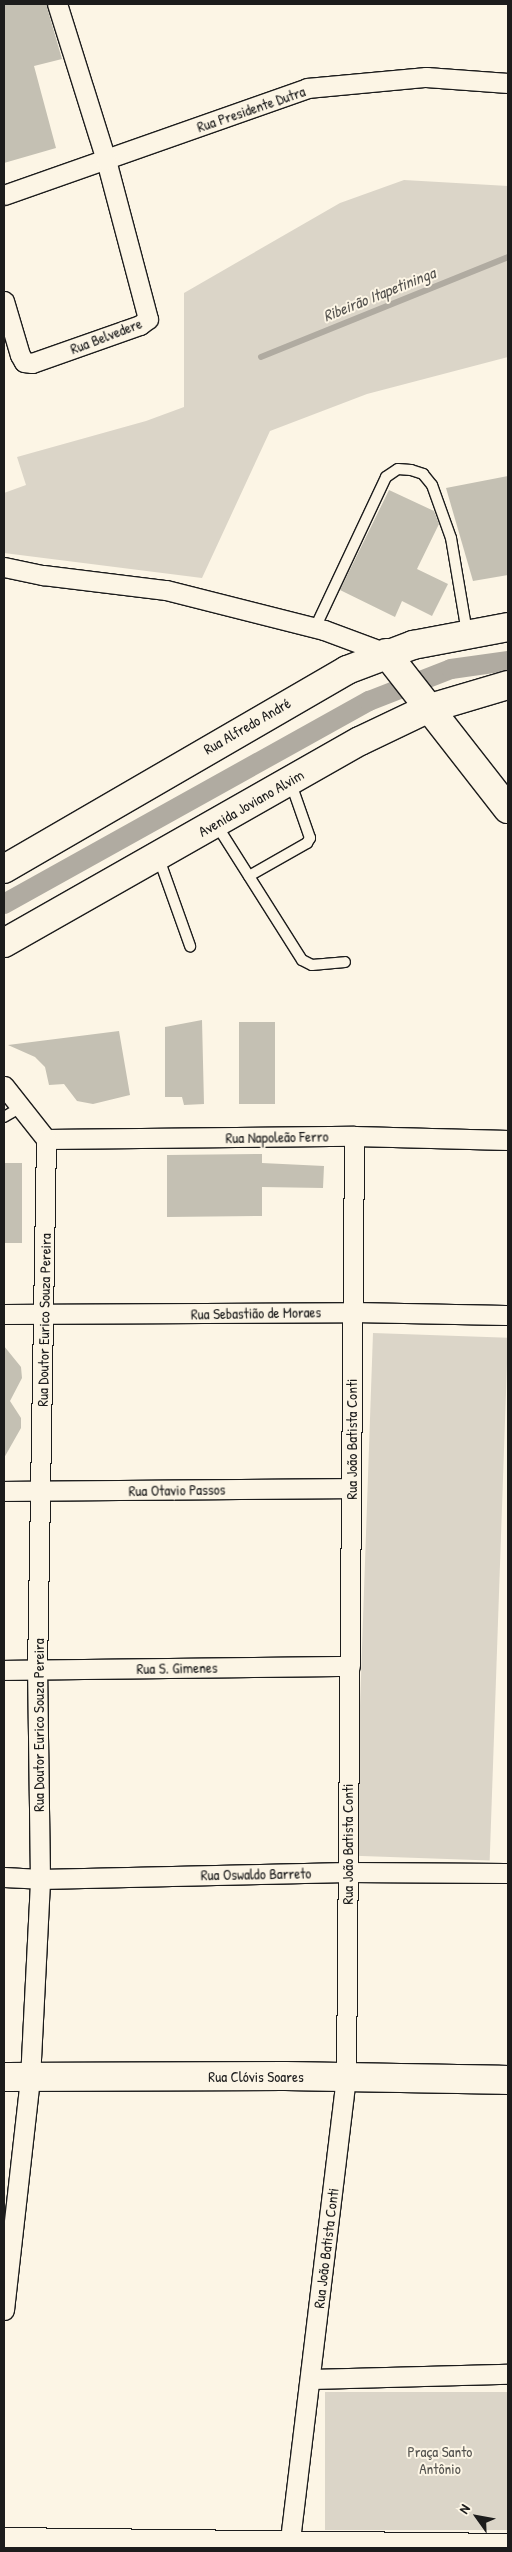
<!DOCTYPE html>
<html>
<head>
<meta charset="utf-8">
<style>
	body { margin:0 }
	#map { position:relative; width:512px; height:2552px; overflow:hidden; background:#fcf5e5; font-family:"Patrick Hand",sans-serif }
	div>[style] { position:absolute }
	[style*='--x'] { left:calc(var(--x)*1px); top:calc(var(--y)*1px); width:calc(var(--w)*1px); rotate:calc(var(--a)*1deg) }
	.green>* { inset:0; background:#dbd5c8; transform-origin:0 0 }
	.stream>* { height:5.5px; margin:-2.75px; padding:0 2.75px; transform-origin:2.75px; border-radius:2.75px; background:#b0aba1 }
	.canal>* { height:20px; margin:-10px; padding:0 10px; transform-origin:10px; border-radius:10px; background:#b0aba1 }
	.building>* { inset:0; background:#c4c0b3; transform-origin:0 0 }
	.roads { filter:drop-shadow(1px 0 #1c1c1c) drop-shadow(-1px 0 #1c1c1c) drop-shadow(0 1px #1c1c1c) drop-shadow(0 -1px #1c1c1c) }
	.lane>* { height:10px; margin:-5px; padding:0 5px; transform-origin:5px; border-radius:5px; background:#fcf5e5 }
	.street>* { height:19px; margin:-9.5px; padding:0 9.5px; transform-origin:9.5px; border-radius:9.5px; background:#fcf5e5 }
	.secondary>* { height:28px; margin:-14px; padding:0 14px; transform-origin:14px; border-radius:14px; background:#fcf5e5 }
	span { translate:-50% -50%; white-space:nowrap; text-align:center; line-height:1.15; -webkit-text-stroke:4px #fcf5e5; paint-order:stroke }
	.street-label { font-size:15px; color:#1c1c1c }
	.park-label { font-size:15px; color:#555450 }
	.water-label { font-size:16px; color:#575551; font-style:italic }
	.frame { position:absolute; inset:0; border:5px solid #1c1c1c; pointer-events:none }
	.north { position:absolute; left:452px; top:2492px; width:50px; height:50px; -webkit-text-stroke:4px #fcf5e5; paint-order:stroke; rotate:302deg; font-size:14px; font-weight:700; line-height:20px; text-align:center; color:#1c1c1c }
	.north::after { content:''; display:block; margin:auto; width:18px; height:22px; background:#1c1c1c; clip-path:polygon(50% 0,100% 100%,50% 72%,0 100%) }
</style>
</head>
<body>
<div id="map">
	<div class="green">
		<i style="clip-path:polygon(404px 180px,508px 186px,508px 357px,367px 394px,270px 431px,202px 578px,4px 553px,4px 493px,26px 485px,17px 457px,146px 421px,184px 407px,184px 293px,340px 203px)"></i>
		<i style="left:373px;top:1333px;width:135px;height:523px;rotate:2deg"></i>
		<i style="left:508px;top:2392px;width:138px;height:183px;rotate:90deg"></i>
	</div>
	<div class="stream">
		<i style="--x:261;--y:357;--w:266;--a:-22"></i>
	</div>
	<div class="canal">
		<i style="--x:4;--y:904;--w:418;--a:-29.1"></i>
		<i style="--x:369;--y:701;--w:88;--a:-21.3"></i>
		<i style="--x:451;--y:669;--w:58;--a:-8"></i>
	</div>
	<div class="building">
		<i style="clip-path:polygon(4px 4px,46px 4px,62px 59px,34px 66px,56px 148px,4px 163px)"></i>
		<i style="clip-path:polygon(508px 476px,508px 575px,473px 581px,446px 488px)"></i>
		<i style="clip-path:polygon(389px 490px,434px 511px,439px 524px,417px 569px,448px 584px,432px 616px,402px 601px,395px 617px,340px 590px)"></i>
		<i style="clip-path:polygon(202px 1020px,204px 1104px,184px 1105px,182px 1097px,165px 1097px,165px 1027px)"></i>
		<i style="left:239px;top:1022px;width:36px;height:82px"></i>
		<i style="clip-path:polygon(119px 1031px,130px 1095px,93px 1104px,77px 1101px,64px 1084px,49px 1085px,45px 1067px,35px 1057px,8px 1045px)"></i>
		<i style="clip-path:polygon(262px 1154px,262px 1163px,324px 1166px,323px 1188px,262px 1187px,262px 1216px,167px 1217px,167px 1155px)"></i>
		<i style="left:4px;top:1163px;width:18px;height:80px"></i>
		<i style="clip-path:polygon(4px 1346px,21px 1367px,22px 1378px,10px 1401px,21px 1418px,21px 1428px,4px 1458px)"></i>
	</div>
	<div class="roads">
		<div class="lane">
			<i style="--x:315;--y:628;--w:167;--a:-64.8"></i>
			<i style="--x:386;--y:477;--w:14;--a:-34"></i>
			<i style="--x:398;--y:469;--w:13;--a:4"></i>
			<i style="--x:411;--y:470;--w:13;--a:18"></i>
			<i style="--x:423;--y:474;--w:14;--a:51"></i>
			<i style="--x:432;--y:485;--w:56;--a:70.3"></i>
			<i style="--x:451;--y:538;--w:96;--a:80.4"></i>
			<i style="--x:216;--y:824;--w:161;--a:57.7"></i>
			<i style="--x:302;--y:960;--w:11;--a:27"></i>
			<i style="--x:312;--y:965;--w:33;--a:-5"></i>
			<i style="--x:158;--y:856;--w:96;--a:70.4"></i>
			<i style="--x:249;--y:876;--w:67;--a:-29.6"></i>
			<i style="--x:307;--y:843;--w:6;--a:-59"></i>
			<i style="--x:310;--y:838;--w:60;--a:-109.3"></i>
			<i style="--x:4;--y:1117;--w:20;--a:-30"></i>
		</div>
		<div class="street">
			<i style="--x:4;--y:195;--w:321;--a:-19.4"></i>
			<i style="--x:307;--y:88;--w:120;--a:-5.3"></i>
			<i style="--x:426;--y:77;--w:82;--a:4.2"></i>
			<i style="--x:4;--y:301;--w:56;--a:73.5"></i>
			<i style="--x:20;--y:355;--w:8;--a:60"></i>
			<i style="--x:24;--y:362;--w:8;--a:7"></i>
			<i style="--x:32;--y:363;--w:114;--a:-19.4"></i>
			<i style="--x:140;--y:325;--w:10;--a:-37"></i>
			<i style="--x:148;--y:319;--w:164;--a:-104.8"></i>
			<i style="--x:106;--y:160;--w:164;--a:-107.4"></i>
			<i style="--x:4;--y:567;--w:40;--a:12"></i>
			<i style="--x:43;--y:575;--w:124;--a:7"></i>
			<i style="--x:166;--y:590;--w:163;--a:14.2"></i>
			<i style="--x:324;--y:630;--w:66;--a:20.4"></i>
			<i style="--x:4;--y:1086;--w:68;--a:51.6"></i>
			<i style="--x:46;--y:1139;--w:308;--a:-0.6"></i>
			<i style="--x:354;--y:1136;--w:154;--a:1.5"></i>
			<i style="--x:4;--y:1314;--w:349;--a:-0.3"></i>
			<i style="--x:353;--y:1312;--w:155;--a:1.1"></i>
			<i style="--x:4;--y:1491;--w:347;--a:-0.5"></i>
			<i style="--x:4;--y:1670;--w:346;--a:-0.7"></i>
			<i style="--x:4;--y:1877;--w:36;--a:3"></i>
			<i style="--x:40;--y:1879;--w:308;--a:-1.3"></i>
			<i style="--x:348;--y:1872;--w:160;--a:0.4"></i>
			<i style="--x:4;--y:2310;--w:232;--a:-83.6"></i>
			<i style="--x:30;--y:2079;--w:200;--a:-87.1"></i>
			<i style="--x:40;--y:1879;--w:209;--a:-90.8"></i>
			<i style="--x:37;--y:1670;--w:531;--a:-89.03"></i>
			<i style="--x:311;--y:2379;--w:197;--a:-1.5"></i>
			<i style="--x:289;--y:2548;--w:474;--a:-83.1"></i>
			<i style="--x:346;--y:2077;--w:941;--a:-89.51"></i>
		</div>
		<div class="secondary">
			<i style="--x:386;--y:653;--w:198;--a:52"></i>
			<i style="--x:4;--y:869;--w:397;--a:-30.1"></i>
			<i style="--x:347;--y:670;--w:71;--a:-20.7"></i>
			<i style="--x:413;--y:645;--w:97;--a:-10.7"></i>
			<i style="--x:4;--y:943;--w:409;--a:-29.6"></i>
			<i style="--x:360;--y:741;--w:74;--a:-25.5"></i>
			<i style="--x:427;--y:709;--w:84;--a:-16.5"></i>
			<i style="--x:4;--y:2077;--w:281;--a:-0.2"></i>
			<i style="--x:285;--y:2076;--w:223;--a:1"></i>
			<i style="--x:4;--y:2542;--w:504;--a:0.68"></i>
		</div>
	</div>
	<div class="street-label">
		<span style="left:251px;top:109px;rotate:-19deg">Rua Presidente Dutra</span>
		<span style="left:106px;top:336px;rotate:-21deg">Rua Belvedere</span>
		<span style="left:247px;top:726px;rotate:-30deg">Rua Alfredo André</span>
		<span style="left:251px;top:803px;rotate:-30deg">Avenida Joviano Alvim</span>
		<span style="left:277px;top:1137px;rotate:-1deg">Rua Napoleão Ferro</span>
		<span style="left:256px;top:1313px;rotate:-1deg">Rua Sebastião de Moraes</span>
		<span style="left:44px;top:1320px;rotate:-89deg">Rua Doutor Eurico Souza Pereira</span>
		<span style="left:352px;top:1439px;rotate:-90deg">Rua João Batista Conti</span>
		<span style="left:177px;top:1490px;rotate:-1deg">Rua Otavio Passos</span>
		<span style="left:177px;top:1668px;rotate:-1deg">Rua S. Gimenes</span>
		<span style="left:39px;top:1725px;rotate:-90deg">Rua Doutor Eurico Souza Pereira</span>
		<span style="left:348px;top:1844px;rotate:-90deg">Rua João Batista Conti</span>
		<span style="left:256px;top:1874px;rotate:-1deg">Rua Oswaldo Barreto</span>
		<span style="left:256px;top:2077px">Rua Clóvis Soares</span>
		<span style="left:326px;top:2248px;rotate:-83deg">Rua João Batista Conti</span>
	</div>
	<div class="park-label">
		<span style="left:440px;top:2460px">Praça Santo<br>Antônio</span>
	</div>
	<div class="water-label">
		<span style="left:379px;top:294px;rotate:-22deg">Ribeirão Itapetininga</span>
	</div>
	<div class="frame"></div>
	<div class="north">N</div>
</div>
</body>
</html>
